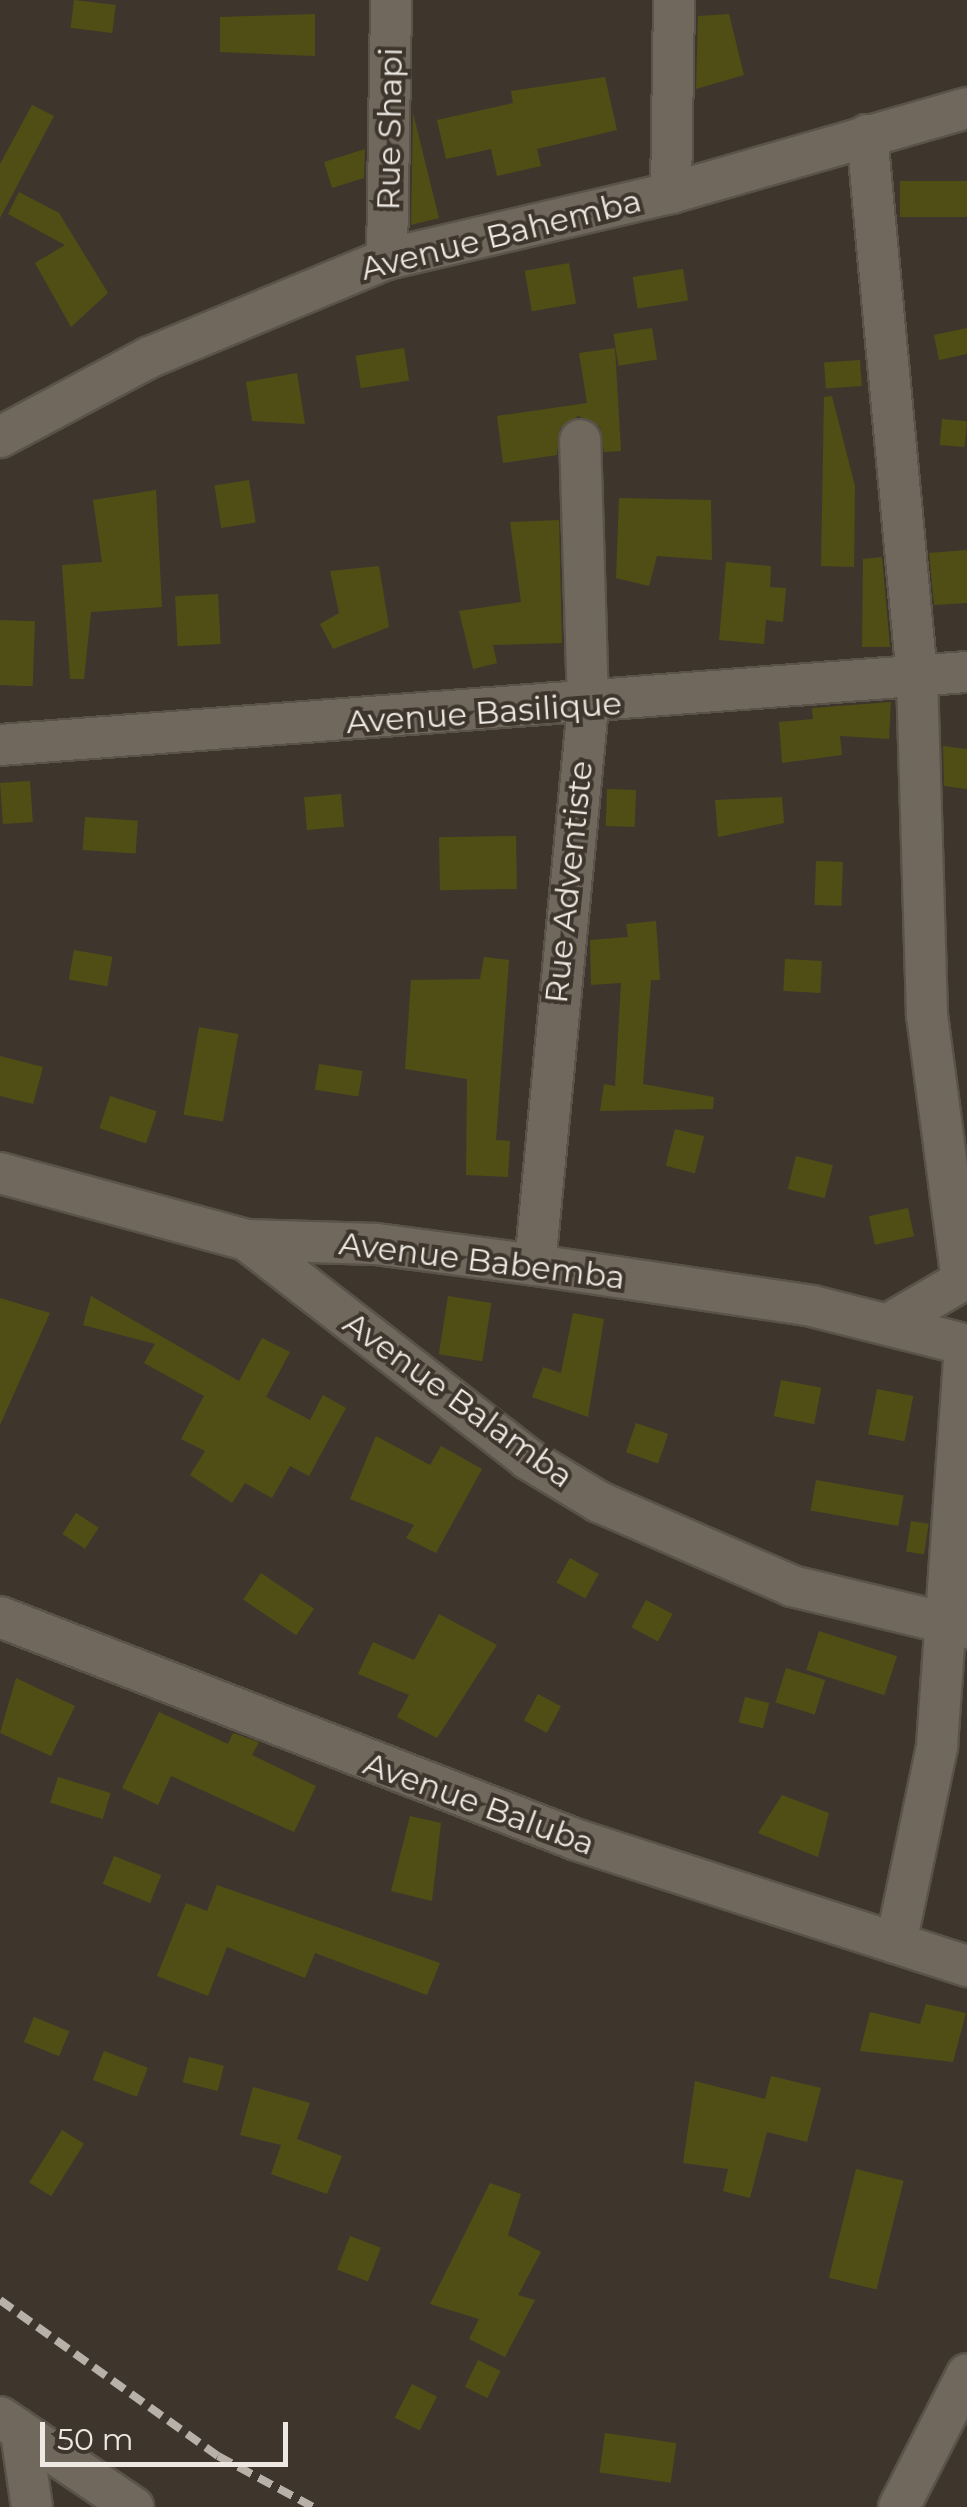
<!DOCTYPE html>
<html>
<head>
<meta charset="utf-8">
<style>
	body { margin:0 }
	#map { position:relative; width:967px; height:2507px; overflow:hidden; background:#3e362d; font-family:Montserrat,sans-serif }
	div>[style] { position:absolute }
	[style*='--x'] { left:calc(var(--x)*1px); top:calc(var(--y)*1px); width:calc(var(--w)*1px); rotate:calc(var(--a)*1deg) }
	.building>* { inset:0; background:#504e15; transform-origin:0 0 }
	.roads { filter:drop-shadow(2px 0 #59534a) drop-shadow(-2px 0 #59534a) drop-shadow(0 2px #59534a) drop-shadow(0 -2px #59534a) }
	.minor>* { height:40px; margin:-20px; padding:0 20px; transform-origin:20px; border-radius:20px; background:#70685d }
	.rail>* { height:8px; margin-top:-4px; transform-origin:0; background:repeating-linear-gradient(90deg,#b7b1aa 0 15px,transparent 0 23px) }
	span { translate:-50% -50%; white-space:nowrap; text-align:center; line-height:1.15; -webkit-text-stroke:8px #3e362d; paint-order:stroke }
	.street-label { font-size:32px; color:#ede8e2 }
	.scale { position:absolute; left:40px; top:2422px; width:248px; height:45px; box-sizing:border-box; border:5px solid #ede8e2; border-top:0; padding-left:12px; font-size:30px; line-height:35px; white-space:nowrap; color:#ede8e2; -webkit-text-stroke:8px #3e362d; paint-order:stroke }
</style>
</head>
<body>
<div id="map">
	<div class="building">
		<i style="left:74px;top:0;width:42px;height:28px;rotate:7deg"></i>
		<i style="clip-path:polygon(315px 14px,315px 56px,220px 52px,220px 17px)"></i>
		<i style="clip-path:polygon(729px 14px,744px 75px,696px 89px,698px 16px)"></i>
		<i style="clip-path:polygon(605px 77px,617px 130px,537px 149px,541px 166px,497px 176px,491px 149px,446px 159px,437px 120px,513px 103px,511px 91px)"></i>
		<i style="clip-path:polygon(32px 105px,54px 116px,0 218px,0 164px)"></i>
		<i style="clip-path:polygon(413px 113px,439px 218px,411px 225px)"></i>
		<i style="clip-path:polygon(365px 149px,364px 178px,332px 188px,324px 162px)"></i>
		<i style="left:967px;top:181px;width:36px;height:67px;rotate:90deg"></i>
		<i style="clip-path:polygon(19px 192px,59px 213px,108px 293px,71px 327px,35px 263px,65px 245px,8px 214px)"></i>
		<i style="left:569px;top:263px;width:41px;height:45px;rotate:80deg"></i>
		<i style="left:683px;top:269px;width:32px;height:51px;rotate:81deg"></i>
		<i style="left:652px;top:328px;width:32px;height:39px;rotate:81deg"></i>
		<i style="clip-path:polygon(967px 328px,967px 354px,939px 360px,934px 335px)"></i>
		<i style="left:404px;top:348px;width:33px;height:49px;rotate:81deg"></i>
		<i style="clip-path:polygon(615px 348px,621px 451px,604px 452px,600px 427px,578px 416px,560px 428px,557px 455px,503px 463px,497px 416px,587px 403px,579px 353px)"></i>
		<i style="left:860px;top:360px;width:26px;height:36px;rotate:86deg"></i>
		<i style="clip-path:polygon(297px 373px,305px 424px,252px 421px,246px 382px)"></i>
		<i style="clip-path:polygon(832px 396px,855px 486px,854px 567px,821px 566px,824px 397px)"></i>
		<i style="left:942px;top:419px;width:25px;height:26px;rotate:5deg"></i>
		<i style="left:249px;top:480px;width:43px;height:35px;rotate:81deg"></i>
		<i style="clip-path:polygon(156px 490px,162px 607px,91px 612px,84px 679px,70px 679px,62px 565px,102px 562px,93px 500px)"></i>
		<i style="clip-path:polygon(619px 498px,711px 500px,712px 560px,657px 556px,649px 586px,616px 578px)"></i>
		<i style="clip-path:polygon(559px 520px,562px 643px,493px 645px,497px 663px,473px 669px,459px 611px,521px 602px,510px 522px)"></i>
		<i style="clip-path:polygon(967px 550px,967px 603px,934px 605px,929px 553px)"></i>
		<i style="clip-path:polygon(882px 557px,890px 647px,862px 647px,863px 559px)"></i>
		<i style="clip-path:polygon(726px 562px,771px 566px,770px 587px,786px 588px,783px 622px,766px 620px,764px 644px,719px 640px)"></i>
		<i style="clip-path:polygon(379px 566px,389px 627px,333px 649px,320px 624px,339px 613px,330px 571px)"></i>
		<i style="left:218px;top:594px;width:50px;height:43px;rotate:87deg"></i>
		<i style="left:0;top:620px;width:35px;height:65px;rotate:2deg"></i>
		<i style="clip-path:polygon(891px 702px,889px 739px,840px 736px,842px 755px,782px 763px,779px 722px,813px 719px,812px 708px)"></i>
		<i style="clip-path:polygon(943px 746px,967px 749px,967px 789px,944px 786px)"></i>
		<i style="left:30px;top:781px;width:41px;height:30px;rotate:86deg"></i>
		<i style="left:607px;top:789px;width:29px;height:37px;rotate:2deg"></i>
		<i style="left:341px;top:794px;width:33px;height:37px;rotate:85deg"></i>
		<i style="clip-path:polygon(782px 797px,784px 823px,718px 837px,715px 800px)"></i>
		<i style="left:85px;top:817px;width:53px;height:33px;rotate:4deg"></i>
		<i style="left:516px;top:836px;width:53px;height:77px;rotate:89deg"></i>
		<i style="left:816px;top:861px;width:27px;height:44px;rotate:2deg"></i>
		<i style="clip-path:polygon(656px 921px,660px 980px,651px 980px,643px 1084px,714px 1097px,713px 1109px,600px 1111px,604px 1084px,615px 1086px,621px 983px,591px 985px,590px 940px,628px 937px,626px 924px)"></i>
		<i style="left:74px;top:950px;width:39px;height:30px;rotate:10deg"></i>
		<i style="clip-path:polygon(484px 957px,509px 960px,496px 1140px,510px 1141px,508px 1177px,466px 1175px,467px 1079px,405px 1069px,411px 980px,480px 979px)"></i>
		<i style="left:785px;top:959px;width:37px;height:32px;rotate:3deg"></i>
		<i style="left:199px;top:1027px;width:40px;height:89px;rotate:10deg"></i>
		<i style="clip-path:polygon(0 1056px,43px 1067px,33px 1104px,0 1096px)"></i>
		<i style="left:319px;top:1064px;width:44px;height:26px;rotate:9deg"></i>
		<i style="left:110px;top:1096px;width:49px;height:34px;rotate:18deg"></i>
		<i style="left:675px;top:1129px;width:30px;height:38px;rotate:14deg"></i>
		<i style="left:796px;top:1156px;width:38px;height:34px;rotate:14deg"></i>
		<i style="left:908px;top:1208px;width:29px;height:40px;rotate:78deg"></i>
		<i style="clip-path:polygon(91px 1296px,239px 1381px,262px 1338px,290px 1352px,266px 1397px,310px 1420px,323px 1395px,346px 1408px,309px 1476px,290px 1466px,272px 1498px,245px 1483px,232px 1503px,190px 1475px,205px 1451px,181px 1439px,204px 1396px,144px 1363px,155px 1344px,83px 1325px)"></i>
		<i style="left:448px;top:1296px;width:44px;height:59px;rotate:9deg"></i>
		<i style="clip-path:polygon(0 1298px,50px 1313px,0 1425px)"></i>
		<i style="clip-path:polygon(573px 1313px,604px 1319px,588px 1417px,532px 1397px,543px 1367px,561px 1373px)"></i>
		<i style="left:781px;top:1380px;width:41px;height:37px;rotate:11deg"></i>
		<i style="left:877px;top:1389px;width:37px;height:46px;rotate:11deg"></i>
		<i style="left:636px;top:1423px;width:34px;height:31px;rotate:19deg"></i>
		<i style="clip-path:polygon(376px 1436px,430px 1465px,441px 1446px,482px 1469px,436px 1553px,406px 1538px,414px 1525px,350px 1499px)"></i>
		<i style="left:816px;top:1480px;width:89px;height:31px;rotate:10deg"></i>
		<i style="left:76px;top:1513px;width:27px;height:25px;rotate:33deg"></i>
		<i style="left:911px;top:1521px;width:18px;height:31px;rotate:9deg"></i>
		<i style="left:570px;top:1558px;width:33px;height:28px;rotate:29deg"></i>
		<i style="left:261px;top:1573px;width:64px;height:32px;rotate:34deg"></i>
		<i style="left:646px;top:1600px;width:30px;height:31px;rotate:28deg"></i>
		<i style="clip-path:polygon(439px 1614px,497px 1645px,437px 1738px,397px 1717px,409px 1695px,358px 1674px,373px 1642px,414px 1660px)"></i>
		<i style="left:819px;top:1631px;width:82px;height:41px;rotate:18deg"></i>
		<i style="left:786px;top:1668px;width:41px;height:36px;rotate:17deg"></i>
		<i style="clip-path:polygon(16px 1678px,75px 1706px,51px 1756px,0 1733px)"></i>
		<i style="left:538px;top:1694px;width:26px;height:30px;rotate:28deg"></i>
		<i style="left:745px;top:1697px;width:25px;height:26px;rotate:14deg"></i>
		<i style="clip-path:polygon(159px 1712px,228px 1744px,233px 1733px,259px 1742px,252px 1755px,316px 1786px,294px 1832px,171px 1776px,158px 1805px,122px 1788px)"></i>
		<i style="left:58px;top:1777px;width:55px;height:27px;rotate:17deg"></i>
		<i style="clip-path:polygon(782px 1795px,829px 1813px,818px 1857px,758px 1833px)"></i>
		<i style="clip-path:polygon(410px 1816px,441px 1823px,432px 1901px,391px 1891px)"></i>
		<i style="left:114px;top:1856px;width:51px;height:30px;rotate:22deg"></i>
		<i style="clip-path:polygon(217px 1885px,440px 1963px,427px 1995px,315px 1953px,305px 1978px,227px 1947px,208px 1996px,157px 1976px,186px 1903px,207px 1911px)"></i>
		<i style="clip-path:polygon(926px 2004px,966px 2013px,953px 2062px,860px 2051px,870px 2012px,920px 2024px)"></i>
		<i style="left:34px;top:2017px;width:38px;height:27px;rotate:22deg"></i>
		<i style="left:104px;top:2051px;width:47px;height:31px;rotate:21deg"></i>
		<i style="left:189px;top:2057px;width:36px;height:26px;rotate:14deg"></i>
		<i style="clip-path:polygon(771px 2076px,821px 2088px,807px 2142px,767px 2132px,750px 2198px,723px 2191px,728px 2169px,683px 2163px,695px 2081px,765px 2099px)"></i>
		<i style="clip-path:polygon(253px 2087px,310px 2103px,297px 2139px,342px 2156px,327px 2194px,271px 2174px,281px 2145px,240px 2135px)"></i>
		<i style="left:62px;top:2130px;width:26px;height:62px;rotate:32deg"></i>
		<i style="left:856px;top:2169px;width:49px;height:112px;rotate:14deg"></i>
		<i style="clip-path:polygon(490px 2183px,521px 2194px,508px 2235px,541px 2252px,518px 2295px,535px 2300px,505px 2357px,469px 2339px,479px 2319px,430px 2304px)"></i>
		<i style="left:350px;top:2236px;width:33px;height:36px;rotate:21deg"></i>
		<i style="left:478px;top:2360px;width:25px;height:30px;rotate:26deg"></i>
		<i style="left:412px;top:2384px;width:28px;height:38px;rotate:27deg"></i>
		<i style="left:605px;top:2433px;width:72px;height:40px;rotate:8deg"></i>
	</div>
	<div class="roads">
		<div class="minor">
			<i style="--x:867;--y:135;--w:544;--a:84.73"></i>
			<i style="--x:917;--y:677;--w:338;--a:88.3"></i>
			<i style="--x:927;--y:1015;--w:267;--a:82.5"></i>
			<i style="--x:671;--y:193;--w:193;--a:-89.1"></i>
			<i style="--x:387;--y:259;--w:259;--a:-89.1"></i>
			<i style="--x:0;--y:437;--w:170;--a:-28.1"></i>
			<i style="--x:150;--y:357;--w:256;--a:-22.5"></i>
			<i style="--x:387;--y:259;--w:292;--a:-13.1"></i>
			<i style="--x:671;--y:193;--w:308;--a:-16"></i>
			<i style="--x:0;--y:745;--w:970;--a:-4.32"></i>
			<i style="--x:0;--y:1173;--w:255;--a:15.2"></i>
			<i style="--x:246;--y:1240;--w:130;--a:1.8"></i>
			<i style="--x:376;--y:1244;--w:160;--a:7.5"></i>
			<i style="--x:535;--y:1265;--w:280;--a:8.4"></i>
			<i style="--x:812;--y:1306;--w:160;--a:14.1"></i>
			<i style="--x:246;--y:1240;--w:357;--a:37.8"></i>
			<i style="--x:528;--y:1459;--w:83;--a:31.2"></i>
			<i style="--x:599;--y:1502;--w:210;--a:23.5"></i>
			<i style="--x:792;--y:1586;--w:180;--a:13.5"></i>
			<i style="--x:535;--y:1265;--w:563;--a:-84.59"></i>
			<i style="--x:588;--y:705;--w:265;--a:-91.7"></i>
			<i style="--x:890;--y:1323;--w:89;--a:-30.3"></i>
			<i style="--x:0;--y:1617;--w:619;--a:21.13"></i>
			<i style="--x:577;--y:1840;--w:410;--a:17.9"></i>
			<i style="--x:896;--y:1943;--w:201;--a:-78.2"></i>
			<i style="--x:937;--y:1746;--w:402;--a:-86"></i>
			<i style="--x:0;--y:2417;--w:161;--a:34.1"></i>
			<i style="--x:21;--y:2432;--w:76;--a:81.7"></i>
			<i style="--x:899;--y:2507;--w:149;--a:-62.9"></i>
		</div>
	</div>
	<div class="rail">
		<i style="--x:0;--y:2300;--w:268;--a:35.6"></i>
		<i style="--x:218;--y:2456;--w:108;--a:28.2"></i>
	</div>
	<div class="street-label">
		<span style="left:390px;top:129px;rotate:-89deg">Rue Shapi</span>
		<span style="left:501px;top:235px;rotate:-14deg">Avenue Bahemba</span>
		<span style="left:484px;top:713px;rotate:-4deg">Avenue Basilique</span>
		<span style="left:569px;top:882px;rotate:-84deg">Rue Adventiste</span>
		<span style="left:482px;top:1261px;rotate:7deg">Avenue Babemba</span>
		<span style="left:458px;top:1400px;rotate:36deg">Avenue Balamba</span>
		<span style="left:479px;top:1804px;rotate:20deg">Avenue Baluba</span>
	</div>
	<div class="scale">50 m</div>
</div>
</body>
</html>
